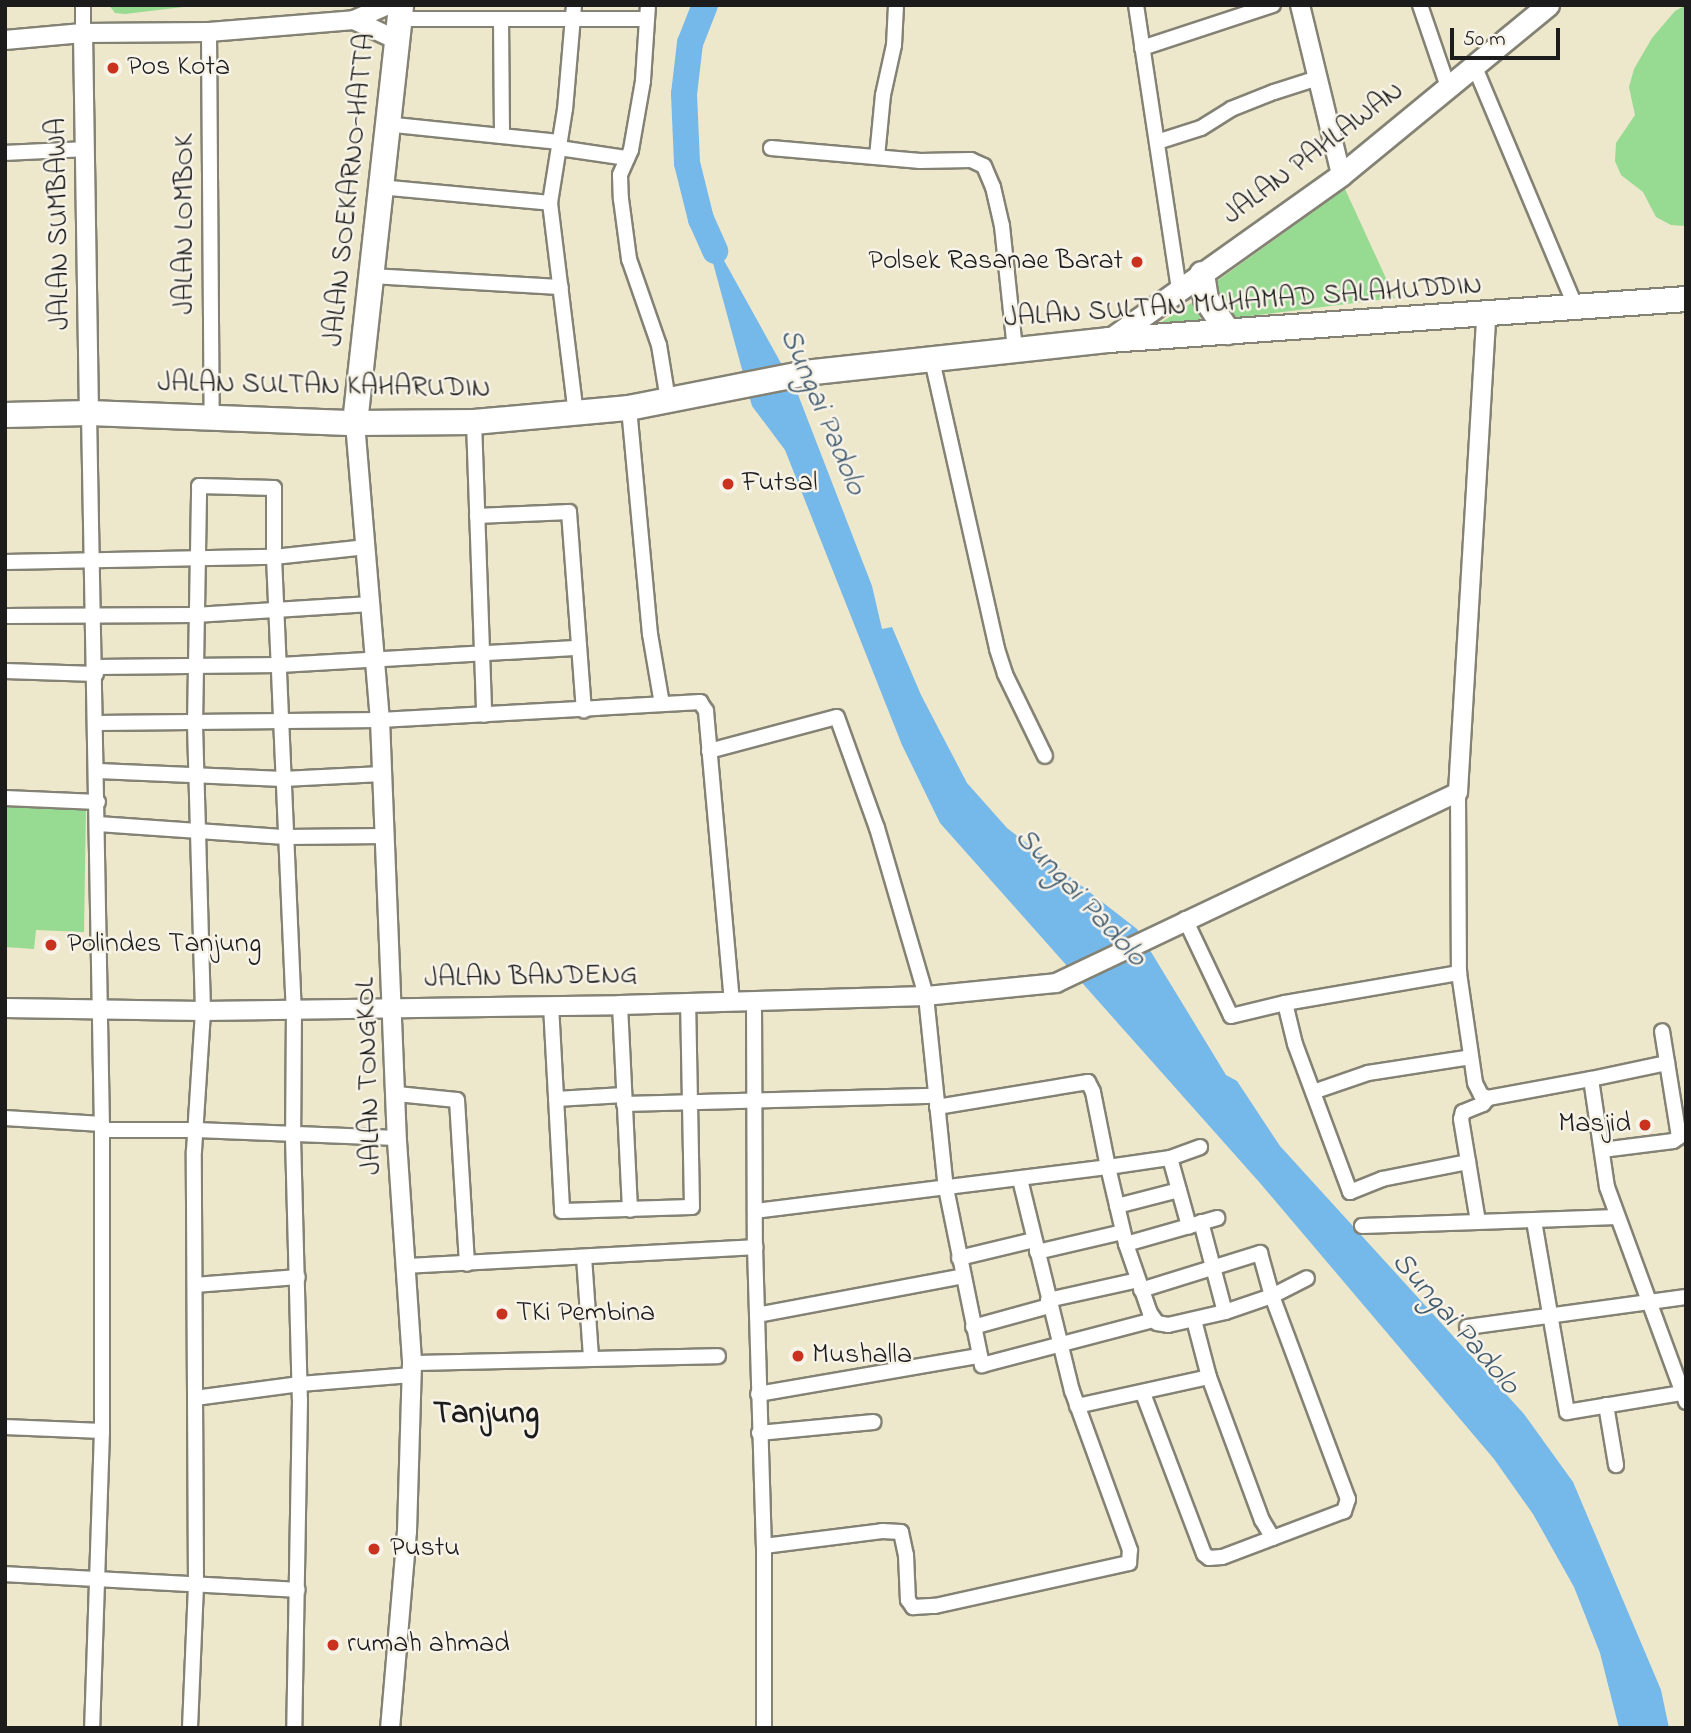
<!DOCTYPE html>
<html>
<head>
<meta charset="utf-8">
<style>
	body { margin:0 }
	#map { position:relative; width:1691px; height:1733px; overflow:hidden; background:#ede7cb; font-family:"Indie Flower",sans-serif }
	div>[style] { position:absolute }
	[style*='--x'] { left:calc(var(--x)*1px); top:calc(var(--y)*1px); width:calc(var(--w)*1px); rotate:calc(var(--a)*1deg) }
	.green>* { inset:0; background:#97da91 }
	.water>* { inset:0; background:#75b8ea }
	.river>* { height:26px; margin:-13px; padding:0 13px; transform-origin:13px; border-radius:13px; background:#75b8ea }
	.roads { filter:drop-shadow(2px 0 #848274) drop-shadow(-2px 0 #848274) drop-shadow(0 2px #848274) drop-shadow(0 -2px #848274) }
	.minor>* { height:14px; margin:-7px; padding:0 7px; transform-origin:7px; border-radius:7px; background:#fff }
	.tertiary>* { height:18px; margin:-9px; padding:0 9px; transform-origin:9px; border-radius:9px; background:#fff }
	.secondary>* { height:21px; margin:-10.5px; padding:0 10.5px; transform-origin:10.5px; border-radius:10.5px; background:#fff }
	.trunk>* { height:24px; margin:-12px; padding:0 12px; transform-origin:12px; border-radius:12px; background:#fff }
	.dots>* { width:19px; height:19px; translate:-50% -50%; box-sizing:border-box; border:4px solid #f7f3e8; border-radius:50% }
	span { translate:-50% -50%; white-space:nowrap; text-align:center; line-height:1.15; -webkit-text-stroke:5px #f7f3e8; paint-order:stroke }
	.poi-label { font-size:28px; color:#1c1c1c }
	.left { translate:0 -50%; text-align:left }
	.right { translate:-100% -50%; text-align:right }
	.street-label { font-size:28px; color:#1c1c1c }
	.water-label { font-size:30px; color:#405a6e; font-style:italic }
	.quarter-label { font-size:32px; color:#1c1c1c; font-weight:700 }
	.frame { position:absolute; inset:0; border:7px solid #1c1c1c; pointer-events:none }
	.scale { position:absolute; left:1450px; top:28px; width:110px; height:32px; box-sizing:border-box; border:4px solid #1c1c1c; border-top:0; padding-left:9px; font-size:21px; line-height:24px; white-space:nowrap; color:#1c1c1c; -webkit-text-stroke:5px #f7f3e8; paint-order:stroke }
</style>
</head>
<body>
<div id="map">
	<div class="green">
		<i style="clip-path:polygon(109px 5px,200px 5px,125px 14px,115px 13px)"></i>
		<i style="clip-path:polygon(1686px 5px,1686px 226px,1671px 225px,1656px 217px,1643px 192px,1621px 175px,1615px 161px,1616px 143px,1635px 115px,1629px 87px,1634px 69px,1652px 38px,1675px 11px)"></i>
		<i style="clip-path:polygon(1345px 189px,1395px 298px,1225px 319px,1210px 286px)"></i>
		<i style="clip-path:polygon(1193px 302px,1202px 322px,1154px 327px)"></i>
		<i style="clip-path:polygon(5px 802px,86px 805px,84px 932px,36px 930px,34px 949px,5px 947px)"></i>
	</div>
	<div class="water">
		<i style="clip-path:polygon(701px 219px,797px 392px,872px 586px,882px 629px,892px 627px,921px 695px,967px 783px,1007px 828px,1137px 929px,1226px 1075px,1237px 1081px,1280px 1146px,1524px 1414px,1573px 1482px,1661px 1690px,1669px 1728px,1619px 1728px,1600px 1653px,1574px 1587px,1533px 1514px,1494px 1459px,1260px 1183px,940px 823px,902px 745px,785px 450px,752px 406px)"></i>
	</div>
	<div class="river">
		<i style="--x:705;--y:5;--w:41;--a:111.5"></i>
		<i style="--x:690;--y:43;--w:51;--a:96.7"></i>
		<i style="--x:684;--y:94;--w:69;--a:87.5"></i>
		<i style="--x:687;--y:163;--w:58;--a:76"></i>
		<i style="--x:701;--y:219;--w:35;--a:66"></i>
	</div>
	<div class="roads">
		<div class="minor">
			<i style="--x:574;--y:5;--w:104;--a:94.9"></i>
			<i style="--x:565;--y:109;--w:95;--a:99.1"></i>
			<i style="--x:550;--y:203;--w:213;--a:83"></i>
			<i style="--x:648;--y:5;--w:76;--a:93.8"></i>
			<i style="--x:643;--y:81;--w:70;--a:99.9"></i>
			<i style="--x:631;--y:150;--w:27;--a:114"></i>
			<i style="--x:620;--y:175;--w:24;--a:88"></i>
			<i style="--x:621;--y:199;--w:61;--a:82.4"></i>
			<i style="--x:629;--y:259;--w:91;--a:70.8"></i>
			<i style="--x:659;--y:345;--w:56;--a:80.7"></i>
			<i style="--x:1136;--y:5;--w:287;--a:81.4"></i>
			<i style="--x:1420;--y:5;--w:87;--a:71.1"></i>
			<i style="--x:400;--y:19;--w:247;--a:0"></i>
			<i style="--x:501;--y:19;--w:117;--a:89.5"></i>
			<i style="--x:209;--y:32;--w:383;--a:89.6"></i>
			<i style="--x:83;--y:33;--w:28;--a:-90"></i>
			<i style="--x:1142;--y:48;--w:138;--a:-18.2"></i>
			<i style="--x:1474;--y:65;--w:264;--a:67.2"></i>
			<i style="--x:385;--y:124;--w:175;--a:5.9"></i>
			<i style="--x:1157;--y:142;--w:46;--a:-17.7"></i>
			<i style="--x:1201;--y:128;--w:36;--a:-32"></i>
			<i style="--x:1231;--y:109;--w:46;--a:-21.6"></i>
			<i style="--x:1274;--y:92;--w:46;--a:-17.7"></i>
			<i style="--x:559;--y:148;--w:69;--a:8.4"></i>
			<i style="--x:771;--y:148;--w:150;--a:5"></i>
			<i style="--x:920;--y:161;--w:51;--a:-1.1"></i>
			<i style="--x:971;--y:160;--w:14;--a:25"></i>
			<i style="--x:984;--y:166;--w:23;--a:67"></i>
			<i style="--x:993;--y:187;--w:40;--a:77"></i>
			<i style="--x:1002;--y:226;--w:125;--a:84"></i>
			<i style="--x:5;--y:153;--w:81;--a:-2.8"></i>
			<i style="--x:877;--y:157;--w:62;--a:-84.5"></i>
			<i style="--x:883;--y:95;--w:51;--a:-77.6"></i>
			<i style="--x:894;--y:45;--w:40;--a:-87.1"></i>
			<i style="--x:379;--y:187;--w:172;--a:5.3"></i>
			<i style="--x:370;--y:276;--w:191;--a:3.3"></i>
			<i style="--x:932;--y:360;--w:296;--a:77.3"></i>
			<i style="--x:997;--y:649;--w:26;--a:72"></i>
			<i style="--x:1005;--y:674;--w:91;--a:64"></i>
			<i style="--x:629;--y:408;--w:227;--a:84.7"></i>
			<i style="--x:650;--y:634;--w:71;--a:80.3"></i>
			<i style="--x:89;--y:413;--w:717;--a:88.96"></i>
			<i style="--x:102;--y:1130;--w:301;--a:90"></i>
			<i style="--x:102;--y:1431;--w:297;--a:91.9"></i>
			<i style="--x:474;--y:422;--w:293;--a:88"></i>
			<i style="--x:477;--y:516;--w:92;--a:-2.5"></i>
			<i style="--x:569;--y:512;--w:199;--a:85.7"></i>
			<i style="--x:5;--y:562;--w:269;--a:-1.1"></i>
			<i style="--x:274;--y:557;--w:93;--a:-6.2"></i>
			<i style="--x:5;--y:616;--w:190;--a:-0.3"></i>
			<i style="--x:195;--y:615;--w:176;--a:-3.6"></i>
			<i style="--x:96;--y:667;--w:184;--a:-0.6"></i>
			<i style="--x:280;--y:665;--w:299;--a:-3.3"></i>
			<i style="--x:5;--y:671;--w:91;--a:1.9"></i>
			<i style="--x:97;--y:723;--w:283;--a:-0.6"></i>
			<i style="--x:380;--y:720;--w:321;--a:-3.2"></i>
			<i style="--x:700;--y:702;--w:11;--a:56"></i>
			<i style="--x:706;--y:711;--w:291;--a:84.9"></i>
			<i style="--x:709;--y:751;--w:132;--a:-14.9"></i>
			<i style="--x:837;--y:717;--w:118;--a:70.2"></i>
			<i style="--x:877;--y:828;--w:175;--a:73.7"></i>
			<i style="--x:926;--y:996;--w:193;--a:84.1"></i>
			<i style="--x:946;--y:1188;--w:181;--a:78.5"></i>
			<i style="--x:982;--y:1365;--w:177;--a:-14.7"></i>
			<i style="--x:98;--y:771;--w:185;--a:2.5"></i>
			<i style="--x:283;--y:779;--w:99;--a:-2.9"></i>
			<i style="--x:1458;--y:792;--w:181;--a:89.7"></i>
			<i style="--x:1459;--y:973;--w:111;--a:81.7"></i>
			<i style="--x:1475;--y:1083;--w:13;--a:63"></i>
			<i style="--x:1481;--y:1095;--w:8;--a:23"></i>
			<i style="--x:1488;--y:1098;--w:105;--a:-10.5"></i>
			<i style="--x:1591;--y:1079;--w:109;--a:81.6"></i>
			<i style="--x:1607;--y:1187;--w:229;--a:69.8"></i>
			<i style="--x:5;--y:798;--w:93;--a:2.5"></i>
			<i style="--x:98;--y:824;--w:188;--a:4"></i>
			<i style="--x:286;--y:837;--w:98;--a:-0.6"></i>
			<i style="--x:1185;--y:919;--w:107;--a:64.6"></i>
			<i style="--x:1231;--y:1016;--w:56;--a:-13.5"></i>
			<i style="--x:1285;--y:1003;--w:177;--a:-9.8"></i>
			<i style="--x:754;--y:1000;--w:247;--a:89.8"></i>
			<i style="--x:755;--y:1247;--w:299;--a:88.3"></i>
			<i style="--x:764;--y:1546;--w:182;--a:90"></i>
			<i style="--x:1285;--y:1003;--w:42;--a:76.3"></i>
			<i style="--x:1295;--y:1044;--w:158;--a:69.6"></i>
			<i style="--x:1350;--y:1192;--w:35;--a:-22"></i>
			<i style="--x:1382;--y:1179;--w:88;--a:-11.2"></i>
			<i style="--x:551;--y:1005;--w:206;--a:86.9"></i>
			<i style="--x:562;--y:1211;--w:130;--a:-1.8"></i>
			<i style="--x:692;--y:1207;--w:205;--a:-91.1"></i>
			<i style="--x:620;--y:1005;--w:205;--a:87.2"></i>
			<i style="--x:1591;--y:1079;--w:78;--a:-11.9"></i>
			<i style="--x:1313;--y:1092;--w:58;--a:-19.1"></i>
			<i style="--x:1368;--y:1073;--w:104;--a:-8.8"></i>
			<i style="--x:397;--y:1094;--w:60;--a:5.7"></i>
			<i style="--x:457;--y:1100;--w:164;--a:86.5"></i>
			<i style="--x:1488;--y:1098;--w:8;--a:130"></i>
			<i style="--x:1483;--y:1104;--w:22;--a:158"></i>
			<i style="--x:1463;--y:1112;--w:7;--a:106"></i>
			<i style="--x:1461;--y:1119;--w:104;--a:80.6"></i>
			<i style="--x:1478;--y:1222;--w:139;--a:-2.1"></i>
			<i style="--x:556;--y:1099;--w:68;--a:-3.4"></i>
			<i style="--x:624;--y:1104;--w:311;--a:-1.5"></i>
			<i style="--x:937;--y:1107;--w:153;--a:-9.4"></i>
			<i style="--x:1088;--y:1082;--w:11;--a:63"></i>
			<i style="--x:1093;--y:1092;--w:76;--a:78.7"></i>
			<i style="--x:1108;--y:1167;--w:63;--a:-8.3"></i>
			<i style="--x:1170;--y:1158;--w:32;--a:-20"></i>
			<i style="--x:5;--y:1118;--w:97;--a:3.5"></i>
			<i style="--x:102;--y:1130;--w:94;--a:0"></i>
			<i style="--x:196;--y:1130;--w:201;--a:2.3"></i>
			<i style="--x:1602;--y:1150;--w:72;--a:-7.2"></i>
			<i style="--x:1673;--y:1141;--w:7;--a:-34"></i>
			<i style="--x:1679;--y:1137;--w:107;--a:-99.1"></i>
			<i style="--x:1170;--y:1158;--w:71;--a:74.4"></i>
			<i style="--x:1117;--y:1206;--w:64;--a:-14.5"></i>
			<i style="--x:755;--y:1211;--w:356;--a:-7.1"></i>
			<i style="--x:1108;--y:1167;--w:79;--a:76.8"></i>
			<i style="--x:1126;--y:1244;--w:73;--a:70.8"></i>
			<i style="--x:1150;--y:1313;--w:12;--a:55"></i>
			<i style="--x:1157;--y:1323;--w:11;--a:10"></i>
			<i style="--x:1168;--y:1325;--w:58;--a:-12.8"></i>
			<i style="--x:1225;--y:1312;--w:50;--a:-18.8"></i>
			<i style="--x:1272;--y:1296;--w:39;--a:-27"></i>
			<i style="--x:1534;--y:1221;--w:194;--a:80.2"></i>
			<i style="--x:1567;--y:1412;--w:117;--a:-9.4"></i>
			<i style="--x:1201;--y:1222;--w:93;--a:75.1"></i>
			<i style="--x:1362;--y:1226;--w:116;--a:-2"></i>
			<i style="--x:1126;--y:1244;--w:95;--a:-15.9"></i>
			<i style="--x:1037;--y:1252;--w:88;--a:-13.1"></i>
			<i style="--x:584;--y:1257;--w:101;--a:86"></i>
			<i style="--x:959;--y:1258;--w:77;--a:-13.5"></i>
			<i style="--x:406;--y:1266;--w:350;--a:-3.1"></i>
			<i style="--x:195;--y:1285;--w:103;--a:-4.4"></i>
			<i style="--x:1141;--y:1290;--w:125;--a:-17.3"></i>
			<i style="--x:1260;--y:1253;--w:45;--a:74.4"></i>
			<i style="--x:1272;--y:1296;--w:217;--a:69.5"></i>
			<i style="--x:1348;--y:1499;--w:13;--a:108"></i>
			<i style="--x:1344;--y:1511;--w:130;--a:159.3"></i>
			<i style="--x:1222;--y:1557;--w:13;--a:176"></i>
			<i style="--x:1209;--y:1558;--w:6;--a:-141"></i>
			<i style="--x:1204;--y:1554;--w:172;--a:-110.8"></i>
			<i style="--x:1048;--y:1300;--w:92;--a:-12.5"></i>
			<i style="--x:757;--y:1315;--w:210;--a:-10.7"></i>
			<i style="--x:1194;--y:1320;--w:59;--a:75.3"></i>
			<i style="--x:1209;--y:1377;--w:153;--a:69.7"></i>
			<i style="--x:1262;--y:1520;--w:21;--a:59"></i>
			<i style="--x:973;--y:1327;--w:79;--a:-15.4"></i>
			<i style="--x:1467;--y:1327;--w:221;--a:-7.8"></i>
			<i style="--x:412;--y:1363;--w:306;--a:-1.3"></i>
			<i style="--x:758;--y:1394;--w:224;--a:-9.8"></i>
			<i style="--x:195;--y:1398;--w:106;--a:-7.6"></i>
			<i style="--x:300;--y:1384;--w:112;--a:-4.6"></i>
			<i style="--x:1606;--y:1405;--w:61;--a:80.5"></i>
			<i style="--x:1077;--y:1406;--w:135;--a:-12.4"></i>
			<i style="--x:5;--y:1427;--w:97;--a:2.4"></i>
			<i style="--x:759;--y:1433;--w:115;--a:-5.5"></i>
			<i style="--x:764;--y:1546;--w:119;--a:-7.2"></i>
			<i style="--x:882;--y:1531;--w:19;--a:3"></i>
			<i style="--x:901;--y:1532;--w:24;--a:78"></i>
			<i style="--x:906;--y:1555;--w:45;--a:87.5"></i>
			<i style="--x:908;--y:1600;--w:9;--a:54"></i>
			<i style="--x:913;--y:1607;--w:22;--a:-3"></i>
			<i style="--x:935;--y:1606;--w:199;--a:-12.5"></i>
			<i style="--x:1129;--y:1563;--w:13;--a:-86"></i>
			<i style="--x:1130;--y:1550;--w:169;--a:-110"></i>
			<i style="--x:1072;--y:1391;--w:217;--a:-103.8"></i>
			<i style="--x:5;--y:1574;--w:293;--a:3.1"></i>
			<i style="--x:190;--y:1728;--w:143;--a:-87.6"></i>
			<i style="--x:196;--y:1585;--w:434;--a:-90.3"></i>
			<i style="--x:194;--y:1151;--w:140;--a:-86.3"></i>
			<i style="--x:203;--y:1011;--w:287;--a:-91.6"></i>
			<i style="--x:195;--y:724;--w:238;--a:-89"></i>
			<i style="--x:199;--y:486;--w:75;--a:1.5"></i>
			<i style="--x:274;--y:488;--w:69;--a:90"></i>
			<i style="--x:274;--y:557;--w:451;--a:87.5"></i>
			<i style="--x:294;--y:1008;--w:129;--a:90.4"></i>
			<i style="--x:293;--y:1137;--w:263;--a:88.5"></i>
			<i style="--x:300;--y:1400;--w:328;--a:91"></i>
		</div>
		<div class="tertiary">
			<i style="--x:1300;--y:5;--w:175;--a:76.4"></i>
			<i style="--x:354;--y:20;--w:37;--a:-24"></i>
			<i style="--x:83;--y:33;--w:380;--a:89.1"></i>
			<i style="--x:5;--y:40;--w:78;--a:-5.1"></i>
			<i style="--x:83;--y:33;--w:126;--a:-0.5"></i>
			<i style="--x:209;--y:32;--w:145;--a:-4.7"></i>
			<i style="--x:354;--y:20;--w:47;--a:24.9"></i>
			<i style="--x:355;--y:423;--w:298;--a:85.2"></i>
			<i style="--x:380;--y:720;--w:421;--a:87.7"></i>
			<i style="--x:397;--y:1141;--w:223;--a:86.1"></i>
			<i style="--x:412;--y:1363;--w:168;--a:91.7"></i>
			<i style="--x:407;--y:1531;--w:198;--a:94.9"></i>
			<i style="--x:5;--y:1008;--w:198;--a:0.9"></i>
			<i style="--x:203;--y:1011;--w:417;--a:-0.8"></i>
			<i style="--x:620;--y:1005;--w:306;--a:-1.7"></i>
			<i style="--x:926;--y:996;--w:131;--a:-5.7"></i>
			<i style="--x:1056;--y:983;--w:445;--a:-25.4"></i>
			<i style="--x:1458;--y:792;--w:478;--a:-86.6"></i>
		</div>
		<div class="secondary">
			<i style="--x:1109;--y:340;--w:285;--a:-35.4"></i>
			<i style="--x:1341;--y:175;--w:268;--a:-39.4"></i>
		</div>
		<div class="trunk">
			<i style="--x:1202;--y:274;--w:25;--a:81"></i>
			<i style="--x:1206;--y:299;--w:40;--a:56"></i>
			<i style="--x:5;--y:415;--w:84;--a:-1.4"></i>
			<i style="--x:89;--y:413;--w:266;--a:2.2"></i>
			<i style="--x:355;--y:423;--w:119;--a:-0.5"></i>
			<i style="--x:474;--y:422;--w:156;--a:-5.2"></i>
			<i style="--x:629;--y:408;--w:179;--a:-11.2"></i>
			<i style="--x:805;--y:373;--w:306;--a:-6.2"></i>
			<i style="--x:1109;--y:340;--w:578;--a:-4.06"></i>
			<i style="--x:355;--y:423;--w:421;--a:-83.7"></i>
		</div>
	</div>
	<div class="dots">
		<i style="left:113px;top:68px;background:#c8321e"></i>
		<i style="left:1137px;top:262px;background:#c8321e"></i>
		<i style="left:728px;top:484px;background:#c8321e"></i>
		<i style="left:51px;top:945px;background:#c8321e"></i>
		<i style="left:1645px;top:1125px;background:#c8321e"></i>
		<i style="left:502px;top:1314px;background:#c8321e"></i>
		<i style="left:798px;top:1356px;background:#c8321e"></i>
		<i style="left:374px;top:1549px;background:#c8321e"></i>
		<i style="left:333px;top:1645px;background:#c8321e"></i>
	</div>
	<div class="poi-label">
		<span class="left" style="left:127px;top:68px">Pos Kota</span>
		<span class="right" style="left:1123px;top:262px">Polsek Rasanae Barat</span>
		<span class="left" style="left:742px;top:484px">Futsal</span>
		<span class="left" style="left:67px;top:945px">Polindes Tanjung</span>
		<span class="right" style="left:1631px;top:1125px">Masjid</span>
		<span class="left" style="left:516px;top:1314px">TKi Pembina</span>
		<span class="left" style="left:812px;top:1356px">Mushalla</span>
		<span class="left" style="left:390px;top:1549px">Pustu</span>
		<span class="left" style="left:347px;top:1645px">rumah ahmad</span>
	</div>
	<div class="street-label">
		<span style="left:1314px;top:154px;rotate:-37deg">JALAN PAHLAWAN</span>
		<span style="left:351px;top:190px;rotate:-84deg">JALAN SOEKARNO-HATTA</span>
		<span style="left:60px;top:224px;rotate:-91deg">JALAN SUMBAWA</span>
		<span style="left:186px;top:224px;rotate:-90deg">JALAN LOMBOK</span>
		<span style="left:1243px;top:303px;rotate:-4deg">JALAN SULTAN MUHAMAD SALAHUDDIN</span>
		<span style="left:324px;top:387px;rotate:1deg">JALAN SULTAN KAHARUDIN</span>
		<span style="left:531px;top:978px;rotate:-1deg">JALAN BANDENG</span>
		<span style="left:370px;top:1076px;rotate:-92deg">JALAN TONGKOL</span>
	</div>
	<div class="water-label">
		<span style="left:822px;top:412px;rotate:67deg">Sungai Padolo</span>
		<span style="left:1080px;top:898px;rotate:47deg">Sungai Padolo</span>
		<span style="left:1455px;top:1324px;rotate:49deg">Sungai Padolo</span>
	</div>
	<div class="quarter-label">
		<span style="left:486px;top:1415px">Tanjung</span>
	</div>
	<div class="frame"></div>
	<div class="scale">50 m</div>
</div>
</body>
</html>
